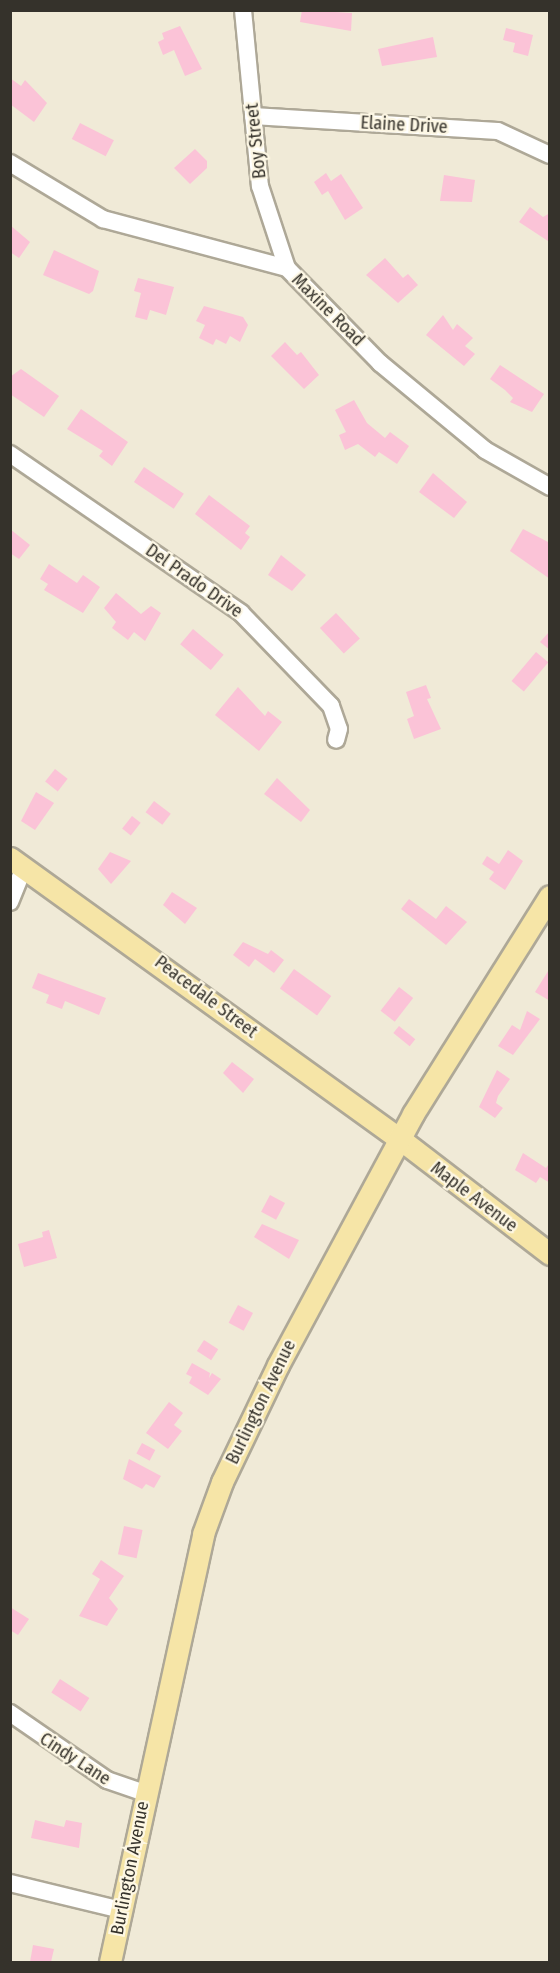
<!DOCTYPE html>
<html>
<head>
<meta charset="utf-8">
<style>
	body { margin:0 }
	#map { position:relative; width:560px; height:1973px; overflow:hidden; background:#f0ead7; font-family:"Fira Sans Condensed",sans-serif }
	div>[style] { position:absolute }
	[style*='--x'] { left:calc(var(--x)*1px); top:calc(var(--y)*1px); width:calc(var(--w)*1px); rotate:calc(var(--a)*1deg) }
	.building>* { inset:0; background:#fbc3d7; transform-origin:0 0 }
	.roads { filter:drop-shadow(2px 0 #aea897) drop-shadow(-2px 0 #aea897) drop-shadow(0 2px #aea897) drop-shadow(0 -2px #aea897) }
	.minor>* { height:16px; margin:-8px; padding:0 8px; transform-origin:8px; border-radius:8px; background:#fff }
	.major>* { height:21px; margin:-10.5px; padding:0 10.5px; transform-origin:10.5px; border-radius:10.5px; background:#f6e5a7 }
	span { translate:-50% -50%; white-space:nowrap; text-align:center; line-height:1.15; -webkit-text-stroke:4.5px #fdf7e4; paint-order:stroke }
	.street-label { font-size:18px; color:#35322b }
	.frame { position:absolute; inset:0; border:12px solid #35322b; pointer-events:none }
</style>
</head>
<body>
<div id="map">
	<div class="building">
		<i style="clip-path:polygon(302px 10px,352px 13px,351px 31px,300px 22px)"></i>
		<i style="clip-path:polygon(180px 26px,202px 69px,185px 76px,174px 50px,163px 55px,158px 42px,164px 39px,162px 33px)"></i>
		<i style="clip-path:polygon(506px 28px,533px 35px,528px 56px,513px 52px,515px 43px,503px 40px)"></i>
		<i style="clip-path:polygon(433px 37px,437px 57px,382px 66px,378px 49px)"></i>
		<i style="clip-path:polygon(10px 78px,21px 86px,25px 80px,47px 103px,34px 122px,10px 104px)"></i>
		<i style="left:80px;top:123px;width:38px;height:18px;rotate:27deg"></i>
		<i style="clip-path:polygon(195px 149px,207px 161px,207px 168px,190px 184px,174px 168px)"></i>
		<i style="clip-path:polygon(326px 173px,331px 181px,341px 174px,363px 208px,345px 220px,328px 191px,322px 195px,314px 182px)"></i>
		<i style="clip-path:polygon(444px 175px,475px 180px,472px 202px,440px 201px)"></i>
		<i style="clip-path:polygon(530px 207px,543px 217px,550px 213px,548px 241px,519px 222px)"></i>
		<i style="clip-path:polygon(10px 225px,30px 242px,19px 258px,10px 252px)"></i>
		<i style="clip-path:polygon(54px 250px,99px 271px,93px 291px,89px 294px,43px 275px)"></i>
		<i style="clip-path:polygon(385px 258px,403px 278px,408px 274px,418px 285px,398px 303px,366px 275px)"></i>
		<i style="clip-path:polygon(138px 278px,174px 287px,166px 315px,150px 310px,147px 320px,135px 317px,141px 293px,134px 291px)"></i>
		<i style="clip-path:polygon(204px 306px,243px 317px,248px 325px,240px 342px,230px 336px,226px 344px,216px 339px,213px 345px,199px 338px,205px 325px,196px 321px)"></i>
		<i style="clip-path:polygon(443px 315px,453px 330px,457px 324px,473px 338px,465px 346px,475px 354px,464px 366px,426px 335px)"></i>
		<i style="clip-path:polygon(285px 342px,297px 355px,301px 352px,319px 375px,304px 389px,271px 356px)"></i>
		<i style="clip-path:polygon(500px 365px,544px 394px,532px 412px,510px 402px,513px 398px,505px 390px,490px 379px)"></i>
		<i style="clip-path:polygon(21px 369px,59px 396px,44px 417px,10px 394px,10px 377px)"></i>
		<i style="clip-path:polygon(354px 400px,367px 423px,385px 438px,390px 432px,409px 446px,397px 464px,379px 452px,375px 457px,358px 444px,345px 450px,339px 435px,346px 432px,335px 410px)"></i>
		<i style="clip-path:polygon(81px 409px,128px 442px,112px 466px,99px 456px,103px 451px,67px 429px)"></i>
		<i style="left:144px;top:467px;width:48px;height:18px;rotate:34deg"></i>
		<i style="clip-path:polygon(433px 473px,467px 502px,454px 518px,419px 492px)"></i>
		<i style="clip-path:polygon(209px 495px,250px 526px,245px 533px,250px 537px,241px 550px,195px 514px)"></i>
		<i style="clip-path:polygon(10px 529px,30px 545px,19px 559px,10px 553px)"></i>
		<i style="clip-path:polygon(523px 529px,550px 543px,550px 579px,510px 551px)"></i>
		<i style="clip-path:polygon(281px 555px,306px 575px,292px 591px,268px 575px)"></i>
		<i style="clip-path:polygon(49px 564px,77px 583px,83px 575px,100px 587px,83px 613px,44px 590px,48px 584px,40px 579px)"></i>
		<i style="clip-path:polygon(116px 593px,141px 614px,151px 606px,161px 613px,145px 641px,134px 632px,128px 640px,112px 628px,116px 622px,104px 608px)"></i>
		<i style="left:336px;top:613px;width:35px;height:22px;rotate:47deg"></i>
		<i style="left:193px;top:629px;width:40px;height:20px;rotate:40deg"></i>
		<i style="clip-path:polygon(550px 631px,550px 650px,540px 642px)"></i>
		<i style="left:536px;top:652px;width:16px;height:38px;rotate:40deg"></i>
		<i style="clip-path:polygon(426px 685px,431px 698px,427px 699px,441px 729px,414px 739px,407px 719px,414px 716px,406px 692px)"></i>
		<i style="clip-path:polygon(238px 687px,265px 716px,268px 711px,282px 722px,259px 751px,215px 715px)"></i>
		<i style="left:55px;top:769px;width:16px;height:16px;rotate:38deg"></i>
		<i style="clip-path:polygon(277px 778px,310px 810px,301px 822px,264px 794px)"></i>
		<i style="clip-path:polygon(36px 792px,54px 803px,35px 830px,21px 821px)"></i>
		<i style="left:154px;top:801px;width:21px;height:14px;rotate:37deg"></i>
		<i style="left:132px;top:816px;width:11px;height:16px;rotate:38deg"></i>
		<i style="clip-path:polygon(508px 850px,523px 861px,505px 890px,489px 879px,494px 872px,482px 864px,487px 856px,499px 864px)"></i>
		<i style="clip-path:polygon(110px 852px,131px 861px,111px 884px,98px 869px)"></i>
		<i style="clip-path:polygon(172px 892px,197px 908px,185px 924px,163px 905px)"></i>
		<i style="clip-path:polygon(409px 899px,436px 919px,446px 906px,467px 922px,446px 945px,401px 909px)"></i>
		<i style="clip-path:polygon(243px 942px,268px 954px,271px 950px,284px 960px,274px 973px,255px 959px,249px 967px,233px 955px)"></i>
		<i style="clip-path:polygon(550px 968px,550px 1001px,535px 992px)"></i>
		<i style="left:294px;top:969px;width:46px;height:24px;rotate:36deg"></i>
		<i style="clip-path:polygon(38px 973px,106px 998px,99px 1015px,65px 1001px,62px 1009px,46px 1003px,49px 995px,32px 988px)"></i>
		<i style="left:399px;top:987px;width:18px;height:30px;rotate:38deg"></i>
		<i style="clip-path:polygon(527px 1011px,540px 1019px,513px 1055px,498px 1046px,512px 1025px,520px 1030px)"></i>
		<i style="left:399px;top:1026px;width:21px;height:9px;rotate:39deg"></i>
		<i style="clip-path:polygon(232px 1062px,254px 1079px,243px 1093px,223px 1073px)"></i>
		<i style="clip-path:polygon(497px 1070px,510px 1079px,498px 1096px,496px 1103px,503px 1108px,495px 1118px,479px 1107px)"></i>
		<i style="clip-path:polygon(523px 1153px,546px 1168px,550px 1162px,550px 1183px,540px 1177px,536px 1183px,515px 1170px)"></i>
		<i style="left:270px;top:1195px;width:17px;height:19px;rotate:28deg"></i>
		<i style="clip-path:polygon(262px 1224px,299px 1240px,289px 1259px,254px 1237px)"></i>
		<i style="clip-path:polygon(49px 1230px,57px 1258px,24px 1267px,18px 1244px,43px 1237px,42px 1232px)"></i>
		<i style="left:238px;top:1305px;width:17px;height:20px;rotate:28deg"></i>
		<i style="left:204px;top:1340px;width:17px;height:13px;rotate:33deg"></i>
		<i style="clip-path:polygon(192px 1363px,210px 1373px,209px 1378px,212px 1373px,221px 1379px,208px 1395px,189px 1383px,192px 1377px,186px 1374px)"></i>
		<i style="clip-path:polygon(169px 1402px,183px 1413px,174px 1425px,182px 1431px,168px 1449px,146px 1433px)"></i>
		<i style="left:142px;top:1443px;width:15px;height:12px;rotate:28deg"></i>
		<i style="clip-path:polygon(129px 1459px,161px 1476px,154px 1488px,146px 1484px,142px 1489px,123px 1479px)"></i>
		<i style="left:124px;top:1526px;width:19px;height:29px;rotate:12deg"></i>
		<i style="clip-path:polygon(101px 1560px,124px 1576px,109px 1598px,118px 1609px,107px 1626px,79px 1616px,100px 1579px,92px 1574px)"></i>
		<i style="clip-path:polygon(10px 1607px,29px 1619px,18px 1635px,10px 1630px)"></i>
		<i style="left:60px;top:1679px;width:35px;height:16px;rotate:33deg"></i>
		<i style="clip-path:polygon(35px 1820px,64px 1827px,66px 1820px,82px 1823px,79px 1848px,31px 1838px)"></i>
		<i style="clip-path:polygon(33px 1945px,54px 1949px,51px 1962px,30px 1962px)"></i>
	</div>
	<div class="roads">
		<div class="minor">
			<i style="--x:243;--y:10;--w:177;--a:84.5"></i>
			<i style="--x:260;--y:186;--w:86;--a:71.8"></i>
			<i style="--x:253;--y:116;--w:245;--a:3.5"></i>
			<i style="--x:498;--y:131;--w:57;--a:24.8"></i>
			<i style="--x:10;--y:163;--w:109;--a:31.1"></i>
			<i style="--x:103;--y:219;--w:190;--a:14.9"></i>
			<i style="--x:287;--y:268;--w:133;--a:45.6"></i>
			<i style="--x:380;--y:363;--w:136;--a:39.6"></i>
			<i style="--x:485;--y:450;--w:75;--a:29.6"></i>
			<i style="--x:10;--y:454;--w:280;--a:34.5"></i>
			<i style="--x:241;--y:613;--w:129;--a:45.9"></i>
			<i style="--x:331;--y:706;--w:24;--a:71"></i>
			<i style="--x:339;--y:729;--w:11;--a:105"></i>
			<i style="--x:10;--y:902;--w:38;--a:-68"></i>
			<i style="--x:10;--y:1713;--w:118;--a:34.6"></i>
			<i style="--x:107;--y:1780;--w:40;--a:18.9"></i>
			<i style="--x:10;--y:1883;--w:115;--a:13.6"></i>
		</div>
		<div class="major">
			<i style="--x:10;--y:858;--w:481;--a:35.8"></i>
			<i style="--x:400;--y:1139;--w:189;--a:37.5"></i>
			<i style="--x:110;--y:1962;--w:438;--a:-77.7"></i>
			<i style="--x:203;--y:1534;--w:55;--a:-69.9"></i>
			<i style="--x:222;--y:1482;--w:130;--a:-64.4"></i>
			<i style="--x:278;--y:1365;--w:285;--a:-61.7"></i>
			<i style="--x:413;--y:1114;--w:257;--a:-57.9"></i>
		</div>
	</div>
	<div class="street-label">
		<span style="left:404px;top:125px;rotate:3deg">Elaine Drive</span>
		<span style="left:256px;top:141px;rotate:-96deg">Boy Street</span>
		<span style="left:328px;top:310px;rotate:45deg">Maxine Road</span>
		<span style="left:194px;top:581px;rotate:35deg">Del Prado Drive</span>
		<span style="left:206px;top:997px;rotate:37deg">Peacedale Street</span>
		<span style="left:474px;top:1197px;rotate:37deg">Maple Avenue</span>
		<span style="left:261px;top:1402px;rotate:-64deg">Burlington Avenue</span>
		<span style="left:75px;top:1759px;rotate:33deg">Cindy Lane</span>
		<span style="left:130px;top:1868px;rotate:-79deg">Burlington Avenue</span>
	</div>
	<div class="frame"></div>
</div>
</body>
</html>
